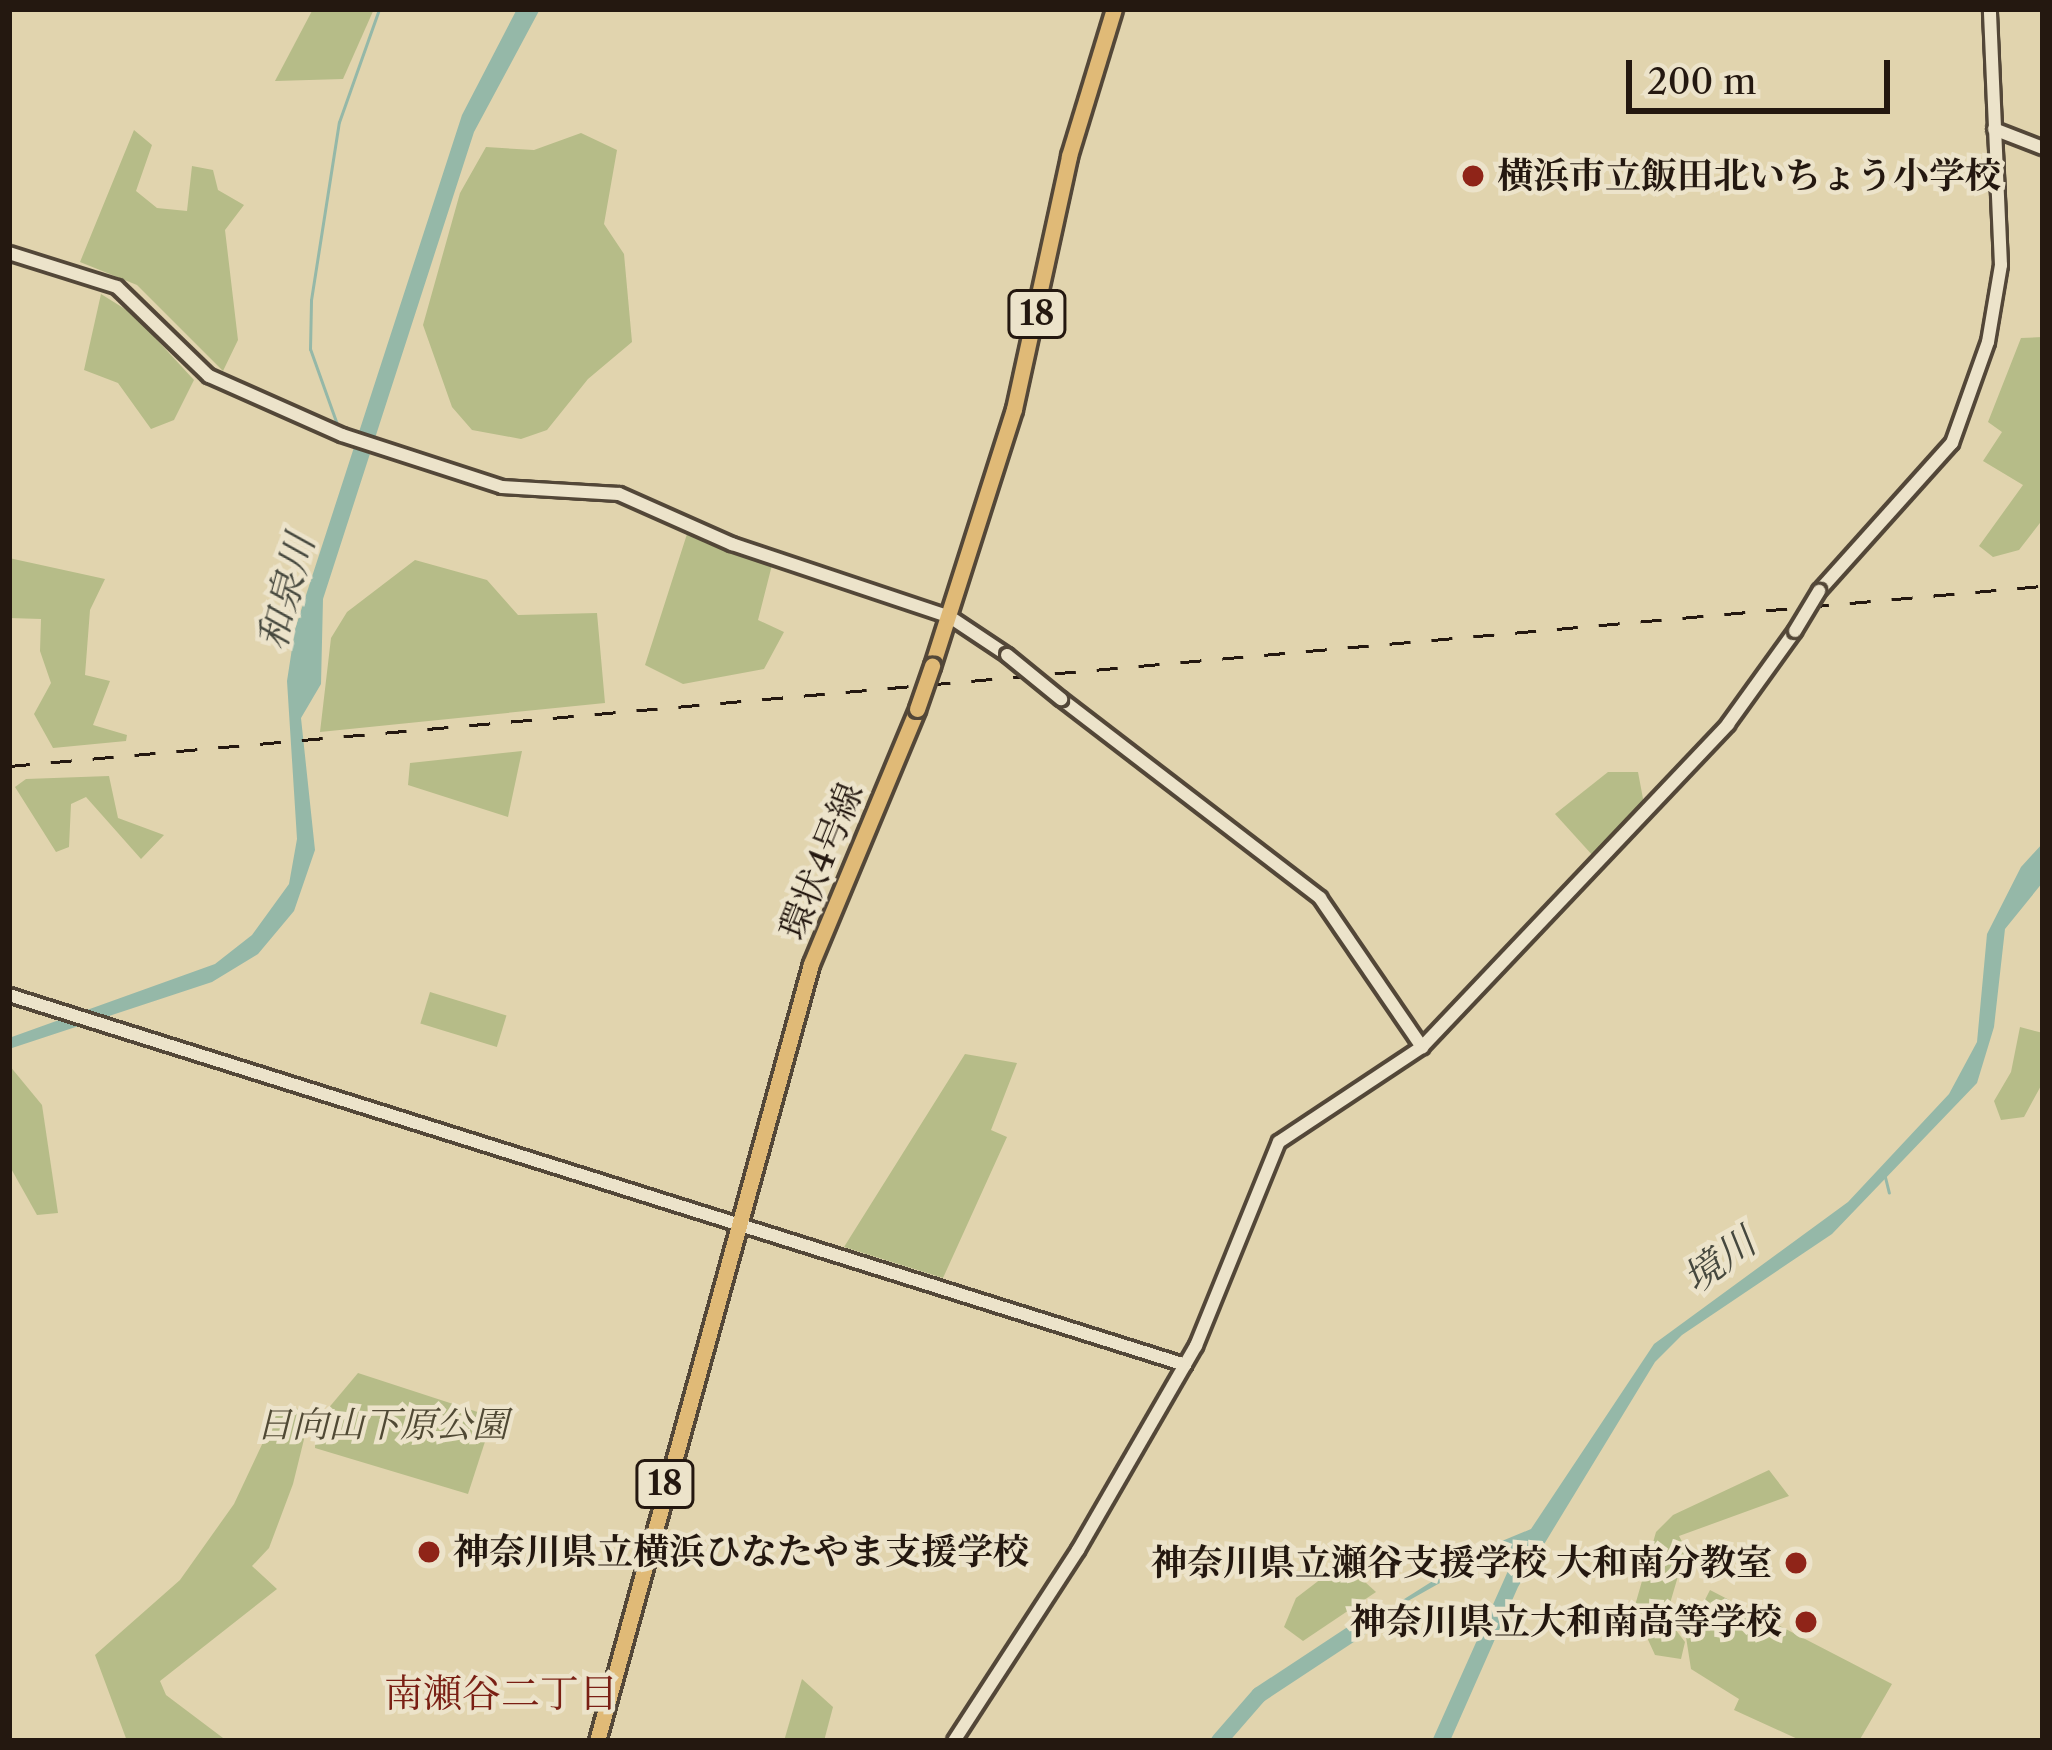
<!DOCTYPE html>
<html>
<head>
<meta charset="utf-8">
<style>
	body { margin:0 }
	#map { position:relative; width:2052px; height:1750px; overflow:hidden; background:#e1d4ae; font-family:"Libre Caslon Text","Noto Serif JP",serif }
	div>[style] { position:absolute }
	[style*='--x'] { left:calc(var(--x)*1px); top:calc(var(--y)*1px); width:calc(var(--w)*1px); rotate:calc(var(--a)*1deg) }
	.green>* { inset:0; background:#b6bc88; transform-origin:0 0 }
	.water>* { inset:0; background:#95b8a8 }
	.stream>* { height:3px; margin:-1.5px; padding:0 1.5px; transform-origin:1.5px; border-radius:1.5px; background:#95b8a8 }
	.river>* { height:16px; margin:-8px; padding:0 8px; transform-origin:8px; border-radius:8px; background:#95b8a8 }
	.roads { filter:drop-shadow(3px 0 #534738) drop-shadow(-3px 0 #534738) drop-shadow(0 3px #534738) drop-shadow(0 -3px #534738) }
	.tertiary>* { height:12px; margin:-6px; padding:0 6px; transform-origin:6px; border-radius:6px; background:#ece3ca }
	.primary>* { height:15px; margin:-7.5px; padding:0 7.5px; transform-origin:7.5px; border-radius:7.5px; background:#e0ba77 }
	.rail>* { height:3px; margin-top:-1.5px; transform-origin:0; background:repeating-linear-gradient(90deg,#241810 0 21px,transparent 0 42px) }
	.bridges { filter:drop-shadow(3px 0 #534738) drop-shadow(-3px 0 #534738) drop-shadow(0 3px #534738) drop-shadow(0 -3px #534738) }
	.tertiary-bridge>* { height:12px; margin:-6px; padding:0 6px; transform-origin:6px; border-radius:6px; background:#ece3ca }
	.primary-bridge>* { height:15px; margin:-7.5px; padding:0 7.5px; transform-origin:7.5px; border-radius:7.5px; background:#e0ba77 }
	.dots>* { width:33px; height:33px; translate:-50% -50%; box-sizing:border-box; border:6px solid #ece3ca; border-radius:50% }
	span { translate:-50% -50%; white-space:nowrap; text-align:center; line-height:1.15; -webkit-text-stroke:9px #ece3ca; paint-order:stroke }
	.shield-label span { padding:3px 9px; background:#ece3ca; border:3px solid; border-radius:9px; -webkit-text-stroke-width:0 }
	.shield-label { font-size:33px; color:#241810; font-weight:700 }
	.poi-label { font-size:36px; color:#241810; font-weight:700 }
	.left { translate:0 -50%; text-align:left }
	.right { translate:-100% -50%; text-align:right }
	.street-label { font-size:36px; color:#241810 }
	.park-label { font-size:36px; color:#504934; font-style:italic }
	.water-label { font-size:39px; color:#46483e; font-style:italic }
	.neighbourhood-label { font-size:39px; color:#7a1f14 }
	.frame { position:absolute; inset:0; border:12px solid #241810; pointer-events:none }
	.scale { position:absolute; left:1626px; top:60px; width:264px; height:54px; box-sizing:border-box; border:6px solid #241810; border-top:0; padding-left:15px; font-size:36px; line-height:42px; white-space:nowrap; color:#241810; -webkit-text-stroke:9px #ece3ca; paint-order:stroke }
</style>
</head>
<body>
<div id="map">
	<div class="green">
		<i style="clip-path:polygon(313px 9px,374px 9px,343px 79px,275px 81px)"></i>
		<i style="clip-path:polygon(134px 130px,152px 145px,136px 191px,157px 208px,187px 211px,192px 166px,213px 170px,218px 190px,244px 205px,225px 230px,238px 340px,223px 371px,137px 285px,80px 262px)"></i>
		<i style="clip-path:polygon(581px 133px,617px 150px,604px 224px,624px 254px,632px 342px,588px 379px,547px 430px,521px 439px,472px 430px,452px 407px,423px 325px,460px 193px,486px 147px,534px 150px)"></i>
		<i style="clip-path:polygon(101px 294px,133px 314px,194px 380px,174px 420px,151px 429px,118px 383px,84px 370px)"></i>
		<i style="clip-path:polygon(2043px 337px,2043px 519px,2019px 550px,1993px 557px,1979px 546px,2023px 485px,1983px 461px,2002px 432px,1988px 422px,2021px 338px)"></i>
		<i style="clip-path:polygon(687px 534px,772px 565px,758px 620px,784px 632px,764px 669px,683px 684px,645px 665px)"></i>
		<i style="clip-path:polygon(9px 558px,105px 579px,90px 610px,85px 675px,110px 681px,93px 725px,127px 735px,126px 741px,53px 748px,34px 714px,51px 683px,40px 651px,41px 619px,9px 618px)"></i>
		<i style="clip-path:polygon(415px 560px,487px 580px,518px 615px,597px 613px,605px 703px,320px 732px,331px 638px,347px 612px)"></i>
		<i style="clip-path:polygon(522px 751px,508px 817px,408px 785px,410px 763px)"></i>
		<i style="clip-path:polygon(1608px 772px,1638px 772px,1644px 804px,1594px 857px,1555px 814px)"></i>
		<i style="clip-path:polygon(109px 776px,118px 818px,164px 835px,141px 859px,86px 797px,71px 804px,69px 847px,56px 852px,15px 787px,26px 779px)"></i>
		<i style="left:430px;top:992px;width:80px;height:33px;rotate:17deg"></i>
		<i style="clip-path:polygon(2020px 1027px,2043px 1033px,2043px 1082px,2024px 1117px,2001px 1120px,1994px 1101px,2011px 1072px)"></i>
		<i style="clip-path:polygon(965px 1054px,1017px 1063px,991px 1130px,1007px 1137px,943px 1278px,844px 1247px)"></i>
		<i style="clip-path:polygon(9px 1065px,42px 1105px,58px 1213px,37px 1215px,9px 1165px)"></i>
		<i style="clip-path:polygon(358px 1373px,493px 1417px,468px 1494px,315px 1448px,316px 1423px)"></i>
		<i style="clip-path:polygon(280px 1406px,311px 1411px,293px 1484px,269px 1548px,252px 1566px,277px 1589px,160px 1681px,166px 1695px,227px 1741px,127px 1741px,95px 1655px,180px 1580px,234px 1504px)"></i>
		<i style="clip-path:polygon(1769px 1470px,1789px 1496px,1679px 1536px,1686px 1549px,1666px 1617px,1685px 1642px,1681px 1659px,1655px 1655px,1634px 1609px,1656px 1532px,1673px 1515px)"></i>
		<i style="clip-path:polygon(1343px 1562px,1376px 1592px,1303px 1641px,1284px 1627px,1296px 1598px)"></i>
		<i style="clip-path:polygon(1710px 1590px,1892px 1684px,1859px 1741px,1802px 1741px,1734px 1710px,1739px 1699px,1691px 1669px,1686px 1637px)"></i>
		<i style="clip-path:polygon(802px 1679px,833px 1707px,824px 1741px,784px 1741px)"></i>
	</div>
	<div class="water">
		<i style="clip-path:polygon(517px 9px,540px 9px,474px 132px,323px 599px,321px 684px,301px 718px,315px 850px,294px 911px,258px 954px,212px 982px,9px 1049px,9px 1038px,215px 964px,252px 935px,289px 884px,297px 839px,287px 681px,295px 629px,462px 115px)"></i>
		<i style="clip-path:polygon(2043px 843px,2043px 882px,2005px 929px,1994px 1027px,1977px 1083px,1832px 1234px,1682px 1335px,1655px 1362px,1518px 1587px,1450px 1741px,1432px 1741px,1516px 1553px,1502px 1548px,1344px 1637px,1485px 1548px,1531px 1529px,1654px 1344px,1848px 1202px,1949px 1094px,1977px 1042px,1987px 934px,2021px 867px)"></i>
	</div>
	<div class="stream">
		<i style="--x:338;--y:427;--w:83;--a:-109.7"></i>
		<i style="--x:310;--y:349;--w:49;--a:-88.8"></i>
		<i style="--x:311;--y:300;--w:180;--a:-81.1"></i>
		<i style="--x:339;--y:122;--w:120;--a:-70.5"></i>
		<i style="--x:1885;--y:1177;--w:16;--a:76"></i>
	</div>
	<div class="river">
		<i style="--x:1219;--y:1741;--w:61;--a:-49"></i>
		<i style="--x:1259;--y:1695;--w:120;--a:-33.4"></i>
	</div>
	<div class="roads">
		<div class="tertiary">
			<i style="--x:1994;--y:129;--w:53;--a:21.2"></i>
			<i style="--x:9;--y:253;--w:113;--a:17.5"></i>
			<i style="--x:117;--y:287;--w:128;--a:44.1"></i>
			<i style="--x:209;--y:376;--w:145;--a:23.9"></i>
			<i style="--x:342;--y:435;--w:168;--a:18"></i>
			<i style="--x:502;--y:487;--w:117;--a:3.4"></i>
			<i style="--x:619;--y:494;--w:124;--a:23.9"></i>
			<i style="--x:732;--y:544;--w:230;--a:18.5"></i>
			<i style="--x:950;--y:617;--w:69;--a:33.7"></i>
			<i style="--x:1819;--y:591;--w:199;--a:-48.1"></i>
			<i style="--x:1952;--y:443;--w:107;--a:-70.4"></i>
			<i style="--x:1988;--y:342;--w:78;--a:-80.4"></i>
			<i style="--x:2001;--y:265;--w:256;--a:-92.5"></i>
			<i style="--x:1061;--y:699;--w:327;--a:37.5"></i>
			<i style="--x:1320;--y:898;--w:181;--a:55.6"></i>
			<i style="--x:9;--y:995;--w:1233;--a:17.46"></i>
			<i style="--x:954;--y:1741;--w:228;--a:-57"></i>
			<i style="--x:1078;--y:1550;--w:236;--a:-60"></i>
			<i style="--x:1196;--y:1346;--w:220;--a:-67.9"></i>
			<i style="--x:1279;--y:1142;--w:172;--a:-33.6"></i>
			<i style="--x:1422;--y:1047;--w:445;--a:-46.5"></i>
			<i style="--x:1728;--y:724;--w:115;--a:-54.2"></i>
		</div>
		<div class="primary">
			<i style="--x:932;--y:666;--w:270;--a:-72.3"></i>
			<i style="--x:1014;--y:409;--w:259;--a:-77.7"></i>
			<i style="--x:1069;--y:156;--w:154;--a:-73"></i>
			<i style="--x:597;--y:1741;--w:806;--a:-74.6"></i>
			<i style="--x:811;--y:964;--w:276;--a:-67.4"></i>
		</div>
	</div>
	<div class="rail">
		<i style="--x:9;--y:766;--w:2042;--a:-5.06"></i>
	</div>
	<div class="bridges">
		<div class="tertiary-bridge">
			<i style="--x:1795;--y:631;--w:47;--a:-59"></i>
			<i style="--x:1007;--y:655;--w:70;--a:39.2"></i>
		</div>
		<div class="primary-bridge">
			<i style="--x:917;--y:709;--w:46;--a:-70.8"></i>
		</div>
	</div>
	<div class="dots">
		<i style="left:1473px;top:176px;background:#8f2418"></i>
		<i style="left:429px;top:1552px;background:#8f2418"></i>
		<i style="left:1796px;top:1563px;background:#8f2418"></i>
		<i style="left:1806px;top:1622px;background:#8f2418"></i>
	</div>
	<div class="shield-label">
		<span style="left:1037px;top:314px">18</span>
		<span style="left:665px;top:1484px">18</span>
	</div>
	<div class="poi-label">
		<span class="left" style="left:1497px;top:176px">横浜市立飯田北いちょう小学校</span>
		<span class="left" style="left:453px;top:1552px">神奈川県立横浜ひなたやま支援学校</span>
		<span class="right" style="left:1772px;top:1563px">神奈川県立瀬谷支援学校 大和南分教室</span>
		<span class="right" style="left:1782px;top:1622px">神奈川県立大和南高等学校</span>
	</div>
	<div class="street-label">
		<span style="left:821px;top:861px;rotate:-68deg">環状4号線</span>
	</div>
	<div class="park-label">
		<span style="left:382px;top:1425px">日向山下原公園</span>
	</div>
	<div class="water-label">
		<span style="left:286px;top:592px;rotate:-75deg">和泉川</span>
		<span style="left:1719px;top:1260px;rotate:-36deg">境川</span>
	</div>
	<div class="neighbourhood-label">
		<span style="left:501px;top:1693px">南瀬谷二丁目</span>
	</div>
	<div class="frame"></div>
	<div class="scale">200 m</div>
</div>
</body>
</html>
